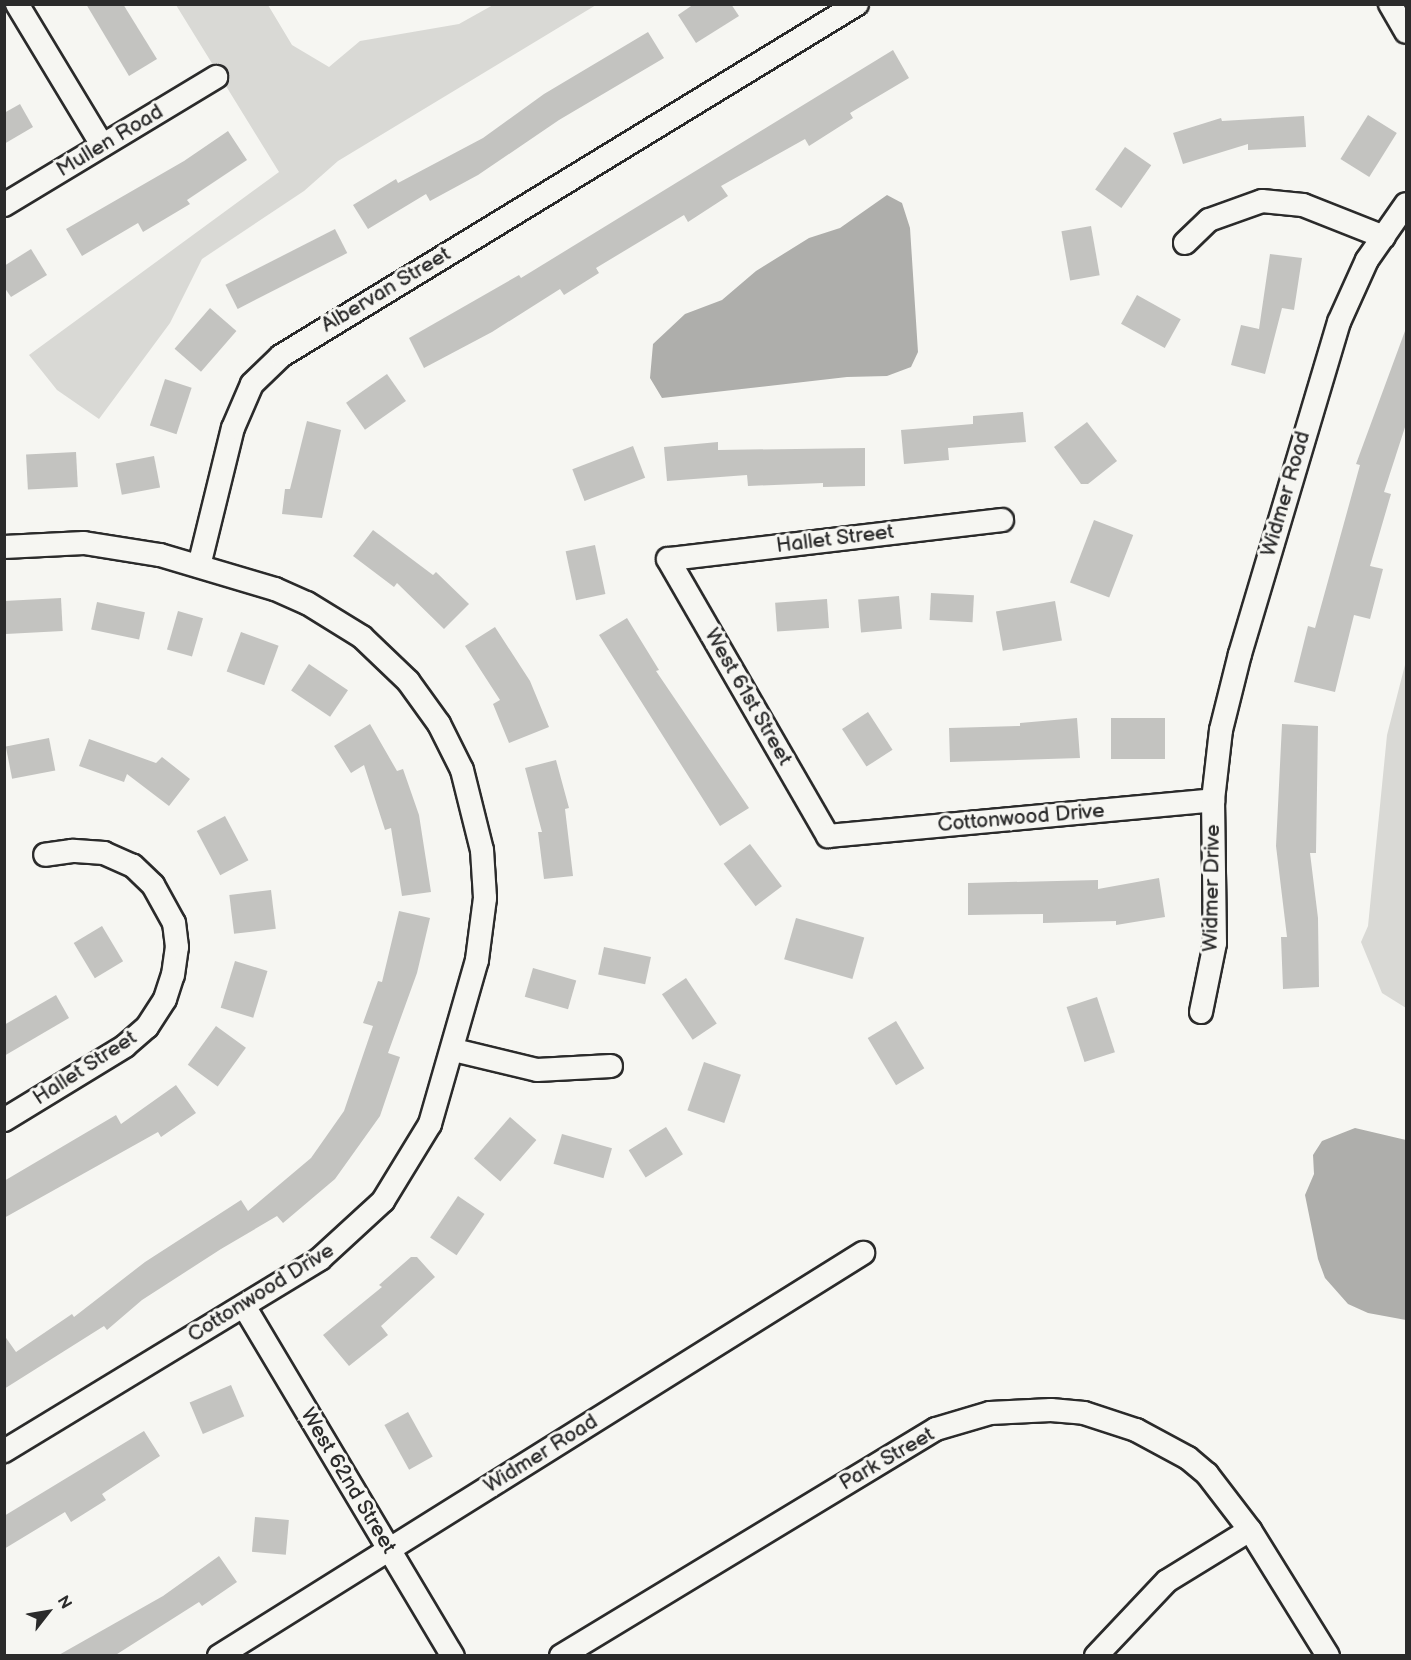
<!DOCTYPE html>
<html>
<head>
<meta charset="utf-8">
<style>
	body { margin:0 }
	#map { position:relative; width:1411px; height:1660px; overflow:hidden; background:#f6f6f2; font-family:"Balsamiq Sans",sans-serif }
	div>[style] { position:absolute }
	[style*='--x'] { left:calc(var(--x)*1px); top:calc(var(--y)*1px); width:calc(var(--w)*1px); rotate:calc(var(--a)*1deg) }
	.green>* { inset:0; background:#d9d9d5 }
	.water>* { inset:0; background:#aeaeab }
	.building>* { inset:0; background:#c3c3c0; transform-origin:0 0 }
	.roads { filter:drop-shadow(2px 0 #2b2b2b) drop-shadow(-2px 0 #2b2b2b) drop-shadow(0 2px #2b2b2b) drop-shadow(0 -2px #2b2b2b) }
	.minor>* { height:22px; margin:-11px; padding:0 11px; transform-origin:11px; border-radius:11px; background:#f6f6f2 }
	span { translate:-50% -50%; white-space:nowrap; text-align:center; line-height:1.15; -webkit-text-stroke:6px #f6f6f2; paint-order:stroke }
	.street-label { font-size:21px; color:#2b2b2b }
	.frame { position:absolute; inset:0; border:6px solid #2b2b2b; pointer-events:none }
	.north { position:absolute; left:18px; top:1582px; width:60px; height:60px; -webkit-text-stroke:4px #f6f6f2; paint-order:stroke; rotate:59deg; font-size:16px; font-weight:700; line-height:24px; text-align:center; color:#2b2b2b }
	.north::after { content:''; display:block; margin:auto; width:21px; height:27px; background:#2b2b2b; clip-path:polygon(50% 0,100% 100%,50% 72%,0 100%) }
</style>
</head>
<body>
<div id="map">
	<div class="green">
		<i style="clip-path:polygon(176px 5px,268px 5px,292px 45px,329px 67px,360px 41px,459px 24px,493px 5px,596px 5px,338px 161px,304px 191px,202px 259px,170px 323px,99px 419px,57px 390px,29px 355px,279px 172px)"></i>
		<i style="clip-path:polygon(1406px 661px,1406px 1008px,1382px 993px,1361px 942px,1368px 926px,1387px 735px)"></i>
	</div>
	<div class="water">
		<i style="clip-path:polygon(887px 195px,902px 203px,910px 228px,918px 352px,911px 367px,887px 376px,847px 377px,662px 398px,650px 378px,653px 344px,685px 314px,722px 300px,756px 271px,809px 238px,840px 228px)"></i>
		<i style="clip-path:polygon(1355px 1128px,1406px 1140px,1406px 1320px,1368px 1313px,1348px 1304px,1325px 1278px,1318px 1259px,1305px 1195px,1314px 1174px,1313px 1155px,1322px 1141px)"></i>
	</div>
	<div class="building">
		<i style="clip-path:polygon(86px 4px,123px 4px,157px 59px,129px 76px)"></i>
		<i style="clip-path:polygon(694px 4px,731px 4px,739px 16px,696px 43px,678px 15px)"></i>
		<i style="clip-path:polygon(648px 32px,664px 58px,559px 120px,478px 175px,430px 201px,426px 194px,368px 229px,353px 205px,396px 179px,398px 183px,483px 138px,544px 94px)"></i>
		<i style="clip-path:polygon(893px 50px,909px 78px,850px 113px,853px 118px,809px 146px,805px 139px,721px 186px,728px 196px,688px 222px,684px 215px,596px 268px,599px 273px,564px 295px,560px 289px,492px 332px,424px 368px,409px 338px,519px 275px,521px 278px)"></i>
		<i style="clip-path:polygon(20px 104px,33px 127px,4px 144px,4px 113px)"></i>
		<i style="left:1368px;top:115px;width:34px;height:52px;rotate:32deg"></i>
		<i style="clip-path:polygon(1304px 116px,1306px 147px,1248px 150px,1248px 144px,1183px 164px,1173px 133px,1221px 118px,1222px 121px)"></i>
		<i style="clip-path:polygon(228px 131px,247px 160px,187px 200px,190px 204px,143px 232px,138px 223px,82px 256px,66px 229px,184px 161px)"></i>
		<i style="left:1125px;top:147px;width:32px;height:52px;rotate:35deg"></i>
		<i style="left:1091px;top:226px;width:50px;height:30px;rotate:80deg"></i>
		<i style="left:335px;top:229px;width:27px;height:123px;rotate:63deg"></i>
		<i style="clip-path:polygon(31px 249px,47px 275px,11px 297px,4px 287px,4px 266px)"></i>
		<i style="clip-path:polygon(1270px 254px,1302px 258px,1294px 310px,1282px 308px,1265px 374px,1231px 365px,1241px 325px,1259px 329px)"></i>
		<i style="left:1137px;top:295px;width:50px;height:33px;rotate:29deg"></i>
		<i style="left:210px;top:308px;width:35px;height:54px;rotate:41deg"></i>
		<i style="clip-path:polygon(1405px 331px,1407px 421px,1384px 492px,1391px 494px,1370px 566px,1383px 569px,1370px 619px,1354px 615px,1335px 692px,1294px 682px,1308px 626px,1315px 628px,1360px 465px,1356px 464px)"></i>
		<i style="left:387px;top:374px;width:33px;height:50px;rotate:55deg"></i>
		<i style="left:165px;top:379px;width:28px;height:49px;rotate:18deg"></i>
		<i style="clip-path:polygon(1023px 412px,1026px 442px,948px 448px,949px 460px,904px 464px,901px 430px,973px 424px,973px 416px)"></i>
		<i style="clip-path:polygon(307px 421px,341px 430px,322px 518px,282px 514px,285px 489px,290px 489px)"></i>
		<i style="clip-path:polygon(1087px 422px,1117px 461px,1088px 484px,1081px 484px,1054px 447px)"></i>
		<i style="clip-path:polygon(718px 442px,718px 450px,865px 448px,865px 486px,823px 487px,823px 483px,748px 486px,747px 475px,667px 481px,664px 447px)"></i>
		<i style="left:633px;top:446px;width:34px;height:65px;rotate:69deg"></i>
		<i style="left:76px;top:452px;width:35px;height:50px;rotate:87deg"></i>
		<i style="left:154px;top:456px;width:32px;height:39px;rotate:79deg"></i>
		<i style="left:1094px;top:520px;width:42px;height:67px;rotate:21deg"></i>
		<i style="clip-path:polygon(373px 530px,433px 575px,436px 572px,469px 604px,444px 629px,397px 583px,394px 587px,353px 556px)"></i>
		<i style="left:595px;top:545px;width:50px;height:30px;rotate:78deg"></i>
		<i style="left:931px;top:593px;width:43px;height:27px;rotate:3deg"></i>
		<i style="left:899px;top:596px;width:33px;height:41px;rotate:85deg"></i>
		<i style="left:61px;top:598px;width:33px;height:57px;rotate:87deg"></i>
		<i style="left:827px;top:599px;width:29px;height:52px;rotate:86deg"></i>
		<i style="left:1055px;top:601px;width:40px;height:60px;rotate:80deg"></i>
		<i style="left:97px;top:602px;width:49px;height:28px;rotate:12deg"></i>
		<i style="left:178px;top:611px;width:26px;height:40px;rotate:16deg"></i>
		<i style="clip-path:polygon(627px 618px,659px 670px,656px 671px,749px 808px,720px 826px,599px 635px)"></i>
		<i style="clip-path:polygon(495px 627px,530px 681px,549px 727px,509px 743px,493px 704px,500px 700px,465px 646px)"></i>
		<i style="left:241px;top:632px;width:40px;height:42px;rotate:20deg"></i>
		<i style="left:309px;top:664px;width:47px;height:32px;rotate:34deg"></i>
		<i style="left:868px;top:712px;width:45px;height:31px;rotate:57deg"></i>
		<i style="clip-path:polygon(1077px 718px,1080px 758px,950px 762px,949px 728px,1020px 726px,1020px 723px)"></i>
		<i style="left:1111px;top:718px;width:54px;height:41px"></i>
		<i style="clip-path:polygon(370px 724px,397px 771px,403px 769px,419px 815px,431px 892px,402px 896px,391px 828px,385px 830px,364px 765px,351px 773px,334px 746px)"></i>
		<i style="clip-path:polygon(1282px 724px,1318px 726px,1316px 853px,1310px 853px,1318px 918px,1319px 987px,1283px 989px,1281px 937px,1287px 937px,1276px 846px)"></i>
		<i style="left:49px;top:738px;width:33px;height:44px;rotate:79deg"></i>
		<i style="clip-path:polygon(89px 739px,156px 763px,162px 757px,190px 779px,169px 806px,127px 774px,124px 782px,79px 766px)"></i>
		<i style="clip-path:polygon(556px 760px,569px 808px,565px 809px,573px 876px,544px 879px,538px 832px,542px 832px,525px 768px)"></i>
		<i style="left:225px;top:816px;width:50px;height:32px;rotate:62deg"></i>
		<i style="left:750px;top:844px;width:53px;height:33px;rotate:53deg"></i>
		<i style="clip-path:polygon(1159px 878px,1165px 917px,1116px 925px,1116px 921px,1043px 923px,1043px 914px,968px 915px,968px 883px,1098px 880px,1098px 889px)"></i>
		<i style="left:271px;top:890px;width:39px;height:42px;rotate:83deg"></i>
		<i style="clip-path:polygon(399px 911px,430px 918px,417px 973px,388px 1053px,400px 1057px,380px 1116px,335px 1179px,283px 1223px,277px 1216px,221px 1249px,142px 1300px,107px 1330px,104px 1326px,4px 1389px,4px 1335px,16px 1352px,72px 1314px,74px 1317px,145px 1262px,241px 1200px,248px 1211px,311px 1158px,344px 1111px,373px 1026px,363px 1023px,378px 981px,382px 982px)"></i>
		<i style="left:796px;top:918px;width:71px;height:43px;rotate:16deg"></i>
		<i style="left:102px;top:926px;width:41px;height:33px;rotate:59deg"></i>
		<i style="left:604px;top:947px;width:48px;height:28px;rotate:12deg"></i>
		<i style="left:235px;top:961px;width:34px;height:49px;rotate:17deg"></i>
		<i style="left:533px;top:968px;width:45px;height:30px;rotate:16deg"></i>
		<i style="left:686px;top:978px;width:55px;height:29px;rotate:56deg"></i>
		<i style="clip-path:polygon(56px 995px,69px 1018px,4px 1056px,4px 1025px)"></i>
		<i style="left:1097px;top:997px;width:58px;height:32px;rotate:72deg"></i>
		<i style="left:896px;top:1021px;width:55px;height:33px;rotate:59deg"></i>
		<i style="left:216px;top:1026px;width:37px;height:48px;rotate:36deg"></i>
		<i style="left:704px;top:1062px;width:39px;height:51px;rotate:19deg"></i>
		<i style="clip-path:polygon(176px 1085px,196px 1113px,161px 1137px,158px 1132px,4px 1218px,4px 1181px,116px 1115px,121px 1124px)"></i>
		<i style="left:510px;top:1117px;width:35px;height:55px;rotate:41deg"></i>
		<i style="left:666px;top:1127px;width:32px;height:44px;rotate:58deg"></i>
		<i style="left:562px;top:1134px;width:52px;height:31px;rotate:16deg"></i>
		<i style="left:458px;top:1196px;width:32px;height:50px;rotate:34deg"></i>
		<i style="clip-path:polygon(411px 1257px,417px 1257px,435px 1277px,381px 1326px,388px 1335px,349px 1366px,323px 1335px,382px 1287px,379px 1285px)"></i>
		<i style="left:231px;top:1385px;width:34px;height:45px;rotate:67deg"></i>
		<i style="left:408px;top:1412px;width:51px;height:27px;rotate:61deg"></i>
		<i style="clip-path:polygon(144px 1431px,160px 1456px,102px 1494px,106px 1500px,71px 1522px,65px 1512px,4px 1549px,4px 1516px)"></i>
		<i style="left:255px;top:1517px;width:34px;height:35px;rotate:5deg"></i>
		<i style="clip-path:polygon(219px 1556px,237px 1582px,202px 1606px,199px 1602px,114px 1656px,57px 1656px,163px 1596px)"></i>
	</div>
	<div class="roads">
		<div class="minor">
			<i style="--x:17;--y:4;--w:165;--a:58.9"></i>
			<i style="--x:1390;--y:4;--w:32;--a:60"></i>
			<i style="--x:4;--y:205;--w:248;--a:-31.1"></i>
			<i style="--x:1185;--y:243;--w:33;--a:-44"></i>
			<i style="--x:1209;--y:220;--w:56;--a:-19.7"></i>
			<i style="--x:1262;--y:201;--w:41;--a:5.6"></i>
			<i style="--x:1303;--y:205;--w:87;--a:21.6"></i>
			<i style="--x:1002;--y:520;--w:336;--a:173.3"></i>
			<i style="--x:668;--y:559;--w:320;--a:60"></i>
			<i style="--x:828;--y:836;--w:387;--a:-5.3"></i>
			<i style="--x:4;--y:547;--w:80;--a:-2.9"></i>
			<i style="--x:84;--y:543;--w:77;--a:9"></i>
			<i style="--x:160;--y:555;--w:120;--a:16.5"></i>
			<i style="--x:275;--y:589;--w:35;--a:24"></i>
			<i style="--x:307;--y:603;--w:65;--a:31.7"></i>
			<i style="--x:362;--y:637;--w:64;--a:43.7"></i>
			<i style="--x:408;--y:681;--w:53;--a:54.2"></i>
			<i style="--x:439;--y:724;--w:51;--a:63.4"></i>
			<i style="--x:462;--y:770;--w:82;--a:76"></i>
			<i style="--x:482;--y:850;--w:48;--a:86.4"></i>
			<i style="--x:485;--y:898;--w:63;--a:97.4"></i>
			<i style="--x:477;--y:960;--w:171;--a:106"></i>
			<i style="--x:430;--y:1124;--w:90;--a:121.4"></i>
			<i style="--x:383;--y:1201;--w:86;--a:137.4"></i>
			<i style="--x:320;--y:1259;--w:370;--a:148.7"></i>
			<i style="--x:199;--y:566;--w:142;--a:-76.2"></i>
			<i style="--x:233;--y:428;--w:48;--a:-66.6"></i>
			<i style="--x:252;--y:384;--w:40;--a:-44"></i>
			<i style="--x:281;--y:356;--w:675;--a:-31.43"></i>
			<i style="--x:1201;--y:1012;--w:70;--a:-78.5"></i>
			<i style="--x:1215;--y:943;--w:143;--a:-90.8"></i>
			<i style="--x:1213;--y:800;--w:70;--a:-83.5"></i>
			<i style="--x:1221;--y:730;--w:78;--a:-76"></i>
			<i style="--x:1240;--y:654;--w:346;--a:-73.4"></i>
			<i style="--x:1339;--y:322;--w:68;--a:-65.7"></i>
			<i style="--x:1367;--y:260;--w:68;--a:-55.1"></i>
			<i style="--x:454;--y:1050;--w:85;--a:13.5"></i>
			<i style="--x:537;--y:1070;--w:74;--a:-3.1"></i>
			<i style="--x:4;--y:1120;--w:142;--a:-31.4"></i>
			<i style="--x:125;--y:1046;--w:29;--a:-41"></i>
			<i style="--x:147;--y:1027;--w:33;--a:-57"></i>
			<i style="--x:165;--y:999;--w:25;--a:-72"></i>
			<i style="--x:173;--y:975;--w:28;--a:-82"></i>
			<i style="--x:177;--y:947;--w:24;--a:-97"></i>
			<i style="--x:174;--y:923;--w:43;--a:-118.9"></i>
			<i style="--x:153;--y:885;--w:28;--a:-136"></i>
			<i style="--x:133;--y:866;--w:32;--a:-156"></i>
			<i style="--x:104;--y:853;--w:32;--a:-176"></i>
			<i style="--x:72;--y:851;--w:27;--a:172"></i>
			<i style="--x:244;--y:1306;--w:408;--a:59.2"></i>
			<i style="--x:219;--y:1656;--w:760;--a:-32.04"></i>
			<i style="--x:561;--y:1656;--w:438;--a:-31.2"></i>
			<i style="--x:936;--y:1429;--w:56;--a:-16.5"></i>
			<i style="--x:990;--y:1413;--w:61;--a:-2.8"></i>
			<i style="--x:1051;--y:1410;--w:33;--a:5"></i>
			<i style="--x:1084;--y:1413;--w:55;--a:18.1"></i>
			<i style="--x:1136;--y:1430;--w:59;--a:28.3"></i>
			<i style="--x:1188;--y:1458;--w:25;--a:40"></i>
			<i style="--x:1207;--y:1474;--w:71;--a:52.5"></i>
			<i style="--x:1250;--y:1530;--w:148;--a:58.2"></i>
			<i style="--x:1096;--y:1656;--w:103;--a:-46.6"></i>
			<i style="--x:1167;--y:1581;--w:97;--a:-31.6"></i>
		</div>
	</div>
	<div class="street-label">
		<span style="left:110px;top:141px;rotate:-31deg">Mullen Road</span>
		<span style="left:386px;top:290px;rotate:-31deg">Albervan Street</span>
		<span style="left:1286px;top:494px;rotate:-74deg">Widmer Road</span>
		<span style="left:835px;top:539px;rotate:-7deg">Hallet Street</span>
		<span style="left:748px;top:697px;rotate:60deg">West 61st Street</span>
		<span style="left:1021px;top:818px;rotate:-5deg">Cottonwood Drive</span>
		<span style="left:1212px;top:888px;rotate:-89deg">Widmer Drive</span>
		<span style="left:85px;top:1068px;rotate:-33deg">Hallet Street</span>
		<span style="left:261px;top:1293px;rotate:-32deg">Cottonwood Drive</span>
		<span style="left:541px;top:1454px;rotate:-32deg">Widmer Road</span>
		<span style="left:887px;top:1459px;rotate:-30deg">Park Street</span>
		<span style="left:348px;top:1481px;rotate:59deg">West 62nd Street</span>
	</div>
	<div class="frame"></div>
	<div class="north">N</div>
</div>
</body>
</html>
